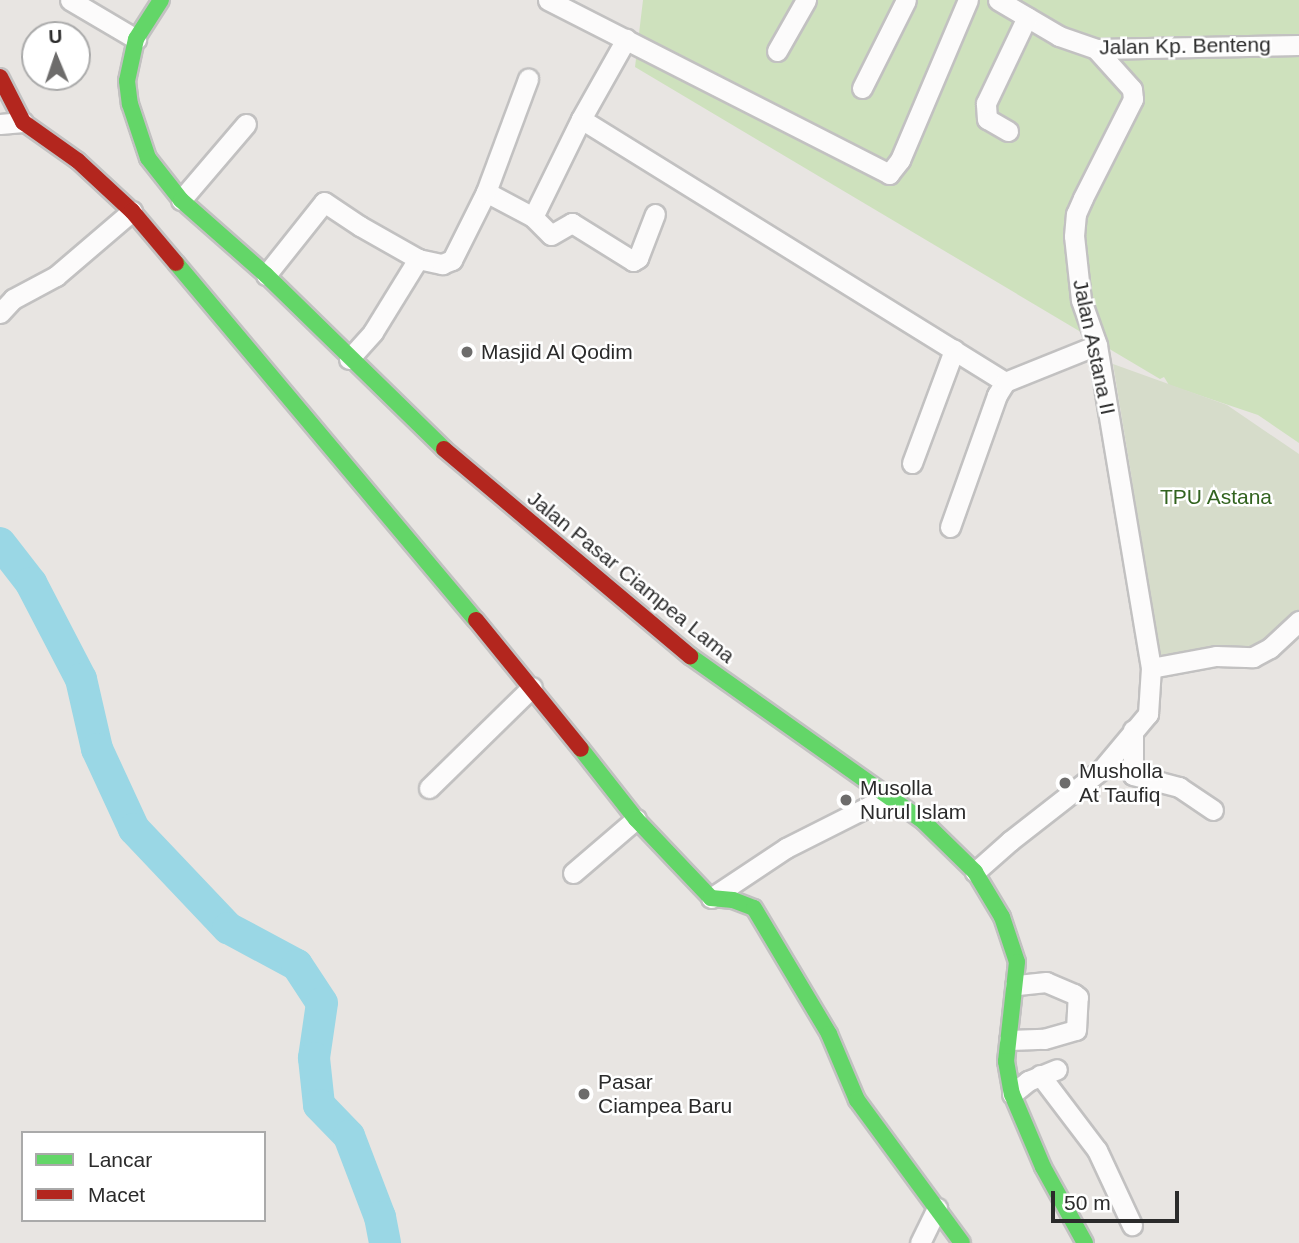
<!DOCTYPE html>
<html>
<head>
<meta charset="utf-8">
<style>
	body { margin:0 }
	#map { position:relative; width:1299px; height:1243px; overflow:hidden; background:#e8e5e2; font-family:Arial,sans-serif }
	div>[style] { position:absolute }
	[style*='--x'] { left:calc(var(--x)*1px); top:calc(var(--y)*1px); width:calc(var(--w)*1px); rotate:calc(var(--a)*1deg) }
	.green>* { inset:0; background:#cee1bd }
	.cemetery>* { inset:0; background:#d6dcca }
	.river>* { height:32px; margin:-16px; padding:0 16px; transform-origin:16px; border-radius:16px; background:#9ad7e5 }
	.roads { filter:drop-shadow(2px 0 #c2c1c1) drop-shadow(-2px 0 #c2c1c1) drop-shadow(0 2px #c2c1c1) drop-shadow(0 -2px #c2c1c1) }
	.street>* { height:19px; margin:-9.5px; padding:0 9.5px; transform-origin:9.5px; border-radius:9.5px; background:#fcfbfb }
	.fast>* { height:16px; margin:-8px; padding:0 8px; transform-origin:8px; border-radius:8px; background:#63d668 }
	.jam>* { height:16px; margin:-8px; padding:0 8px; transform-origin:8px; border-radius:8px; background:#b3261e }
	.dots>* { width:19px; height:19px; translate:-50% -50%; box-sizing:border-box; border:4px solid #fff; border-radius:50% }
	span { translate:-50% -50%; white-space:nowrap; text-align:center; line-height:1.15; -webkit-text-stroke:5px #fff; paint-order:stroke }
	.street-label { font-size:21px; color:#2b2b2b }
	.poi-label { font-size:21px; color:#2b2b2b }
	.left { translate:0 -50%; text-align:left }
	.park-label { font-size:21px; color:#32631f }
	.legend { position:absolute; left:21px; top:1131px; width:245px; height:91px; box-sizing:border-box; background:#fff; border:2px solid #aaa; margin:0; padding:9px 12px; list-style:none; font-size:21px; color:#2b2b2b }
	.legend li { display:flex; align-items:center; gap:14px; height:35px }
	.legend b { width:35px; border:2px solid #aaa }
	.north { position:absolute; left:21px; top:21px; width:70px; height:70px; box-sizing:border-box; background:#fff; border:2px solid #aaa; border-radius:50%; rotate:358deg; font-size:19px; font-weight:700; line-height:28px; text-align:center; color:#2b2b2b }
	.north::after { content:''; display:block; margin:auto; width:24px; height:32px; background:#6d6c6b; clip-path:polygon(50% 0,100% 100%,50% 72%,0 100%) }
	.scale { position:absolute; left:1051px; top:1191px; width:128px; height:32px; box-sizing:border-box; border:4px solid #2b2b2b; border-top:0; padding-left:9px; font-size:21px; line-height:24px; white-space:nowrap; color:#2b2b2b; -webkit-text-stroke:5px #fff; paint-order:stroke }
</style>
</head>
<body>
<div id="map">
	<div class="green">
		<i style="clip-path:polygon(643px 0,1299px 0,1299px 443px,1258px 415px,1169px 385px,1164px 377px,1160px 379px,635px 67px)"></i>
	</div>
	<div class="cemetery">
		<i style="clip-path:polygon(1113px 364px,1227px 405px,1299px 454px,1299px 613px,1264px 644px,1232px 652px,1157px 656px,1143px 592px,1132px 480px)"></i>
	</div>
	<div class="river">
		<i style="--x:0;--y:543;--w:51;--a:52.2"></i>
		<i style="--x:31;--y:583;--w:108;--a:62.5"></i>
		<i style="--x:81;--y:679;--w:72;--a:77.1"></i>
		<i style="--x:97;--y:749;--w:88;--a:65.2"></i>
		<i style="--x:134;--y:829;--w:137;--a:46.5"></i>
		<i style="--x:228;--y:928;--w:78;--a:28.2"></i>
		<i style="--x:297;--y:965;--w:45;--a:56.7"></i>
		<i style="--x:322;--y:1003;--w:56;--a:98.3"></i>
		<i style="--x:314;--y:1058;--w:47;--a:83.9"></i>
		<i style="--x:319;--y:1105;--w:43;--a:45.9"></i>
		<i style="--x:349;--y:1136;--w:87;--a:69.1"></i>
		<i style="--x:380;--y:1217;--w:26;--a:79"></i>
	</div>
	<div class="roads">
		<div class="street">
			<i style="--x:70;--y:0;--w:77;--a:30.6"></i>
			<i style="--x:548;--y:0;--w:383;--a:27"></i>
			<i style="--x:889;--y:174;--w:18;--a:-52"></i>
			<i style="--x:900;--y:160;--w:174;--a:-67"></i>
			<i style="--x:998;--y:0;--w:71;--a:30.5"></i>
			<i style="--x:1059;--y:36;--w:39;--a:19"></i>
			<i style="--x:1096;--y:49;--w:203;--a:-1.1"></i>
			<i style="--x:777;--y:51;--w:59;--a:-60.4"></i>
			<i style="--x:862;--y:88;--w:98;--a:-63.4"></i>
			<i style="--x:581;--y:119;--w:499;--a:31.8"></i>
			<i style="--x:0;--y:124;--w:23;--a:-5"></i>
			<i style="--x:1008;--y:131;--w:24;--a:-150"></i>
			<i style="--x:987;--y:119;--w:16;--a:-94"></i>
			<i style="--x:986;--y:103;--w:95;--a:-64.5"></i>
			<i style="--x:486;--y:192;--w:53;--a:28"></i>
			<i style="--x:533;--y:217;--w:25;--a:45"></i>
			<i style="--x:551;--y:235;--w:24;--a:-30"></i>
			<i style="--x:572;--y:223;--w:72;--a:31.9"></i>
			<i style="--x:633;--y:261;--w:6;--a:-31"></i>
			<i style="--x:638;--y:258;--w:47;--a:-68.9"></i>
			<i style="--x:181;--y:200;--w:100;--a:-49.5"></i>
			<i style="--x:533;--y:217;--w:109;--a:-63.9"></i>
			<i style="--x:581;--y:119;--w:92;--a:-60.6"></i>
			<i style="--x:266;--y:275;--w:93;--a:-51.5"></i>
			<i style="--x:324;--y:202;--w:43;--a:33.7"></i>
			<i style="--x:360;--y:226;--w:67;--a:29.6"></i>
			<i style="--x:418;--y:259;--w:25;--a:12"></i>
			<i style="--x:442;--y:264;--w:11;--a:-22"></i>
			<i style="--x:452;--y:260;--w:76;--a:-63.4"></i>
			<i style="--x:486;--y:192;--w:121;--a:-69.6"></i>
			<i style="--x:0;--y:313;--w:19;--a:-47"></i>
			<i style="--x:13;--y:299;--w:49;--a:-28.1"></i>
			<i style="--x:56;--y:276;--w:100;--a:-40.5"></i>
			<i style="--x:349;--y:359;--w:36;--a:-48"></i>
			<i style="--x:373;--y:332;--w:86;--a:-58.3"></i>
			<i style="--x:912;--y:463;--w:121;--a:-69.6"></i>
			<i style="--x:950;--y:527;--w:140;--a:-70.4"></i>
			<i style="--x:997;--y:395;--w:15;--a:-58"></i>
			<i style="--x:1005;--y:382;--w:99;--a:-21.9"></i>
			<i style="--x:1151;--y:668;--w:66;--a:-10.5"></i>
			<i style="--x:1216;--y:656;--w:37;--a:2"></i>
			<i style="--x:1253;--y:657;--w:19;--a:-28"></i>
			<i style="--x:1270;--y:648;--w:40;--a:-43"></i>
			<i style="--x:1133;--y:730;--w:45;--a:90"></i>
			<i style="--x:1133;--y:775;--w:48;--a:14.6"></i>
			<i style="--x:1179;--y:787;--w:41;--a:34.1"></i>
			<i style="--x:429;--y:788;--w:144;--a:-44.4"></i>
			<i style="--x:975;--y:872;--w:47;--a:-41.5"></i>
			<i style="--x:1010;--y:841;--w:117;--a:-38"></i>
			<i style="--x:1102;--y:769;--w:72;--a:-50.1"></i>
			<i style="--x:1148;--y:714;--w:46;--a:-86.3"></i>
			<i style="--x:1151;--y:668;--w:327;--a:-99.5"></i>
			<i style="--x:1097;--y:345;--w:48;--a:-109.6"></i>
			<i style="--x:1081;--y:300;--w:64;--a:-96.2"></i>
			<i style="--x:1074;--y:236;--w:22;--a:-85"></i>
			<i style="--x:1076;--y:214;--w:17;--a:-66"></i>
			<i style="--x:1083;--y:198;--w:111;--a:-63.2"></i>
			<i style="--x:1133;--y:99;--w:10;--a:-96"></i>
			<i style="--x:1132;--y:89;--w:54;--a:-132"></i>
			<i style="--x:573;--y:873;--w:83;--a:-40.6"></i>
			<i style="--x:711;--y:898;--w:90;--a:-33.7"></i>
			<i style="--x:786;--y:848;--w:115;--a:-26.8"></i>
			<i style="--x:1009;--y:1040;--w:35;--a:-2"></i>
			<i style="--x:1044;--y:1039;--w:33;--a:-16"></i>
			<i style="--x:1076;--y:1030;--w:33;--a:-87"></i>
			<i style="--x:1078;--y:997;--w:5;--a:-143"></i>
			<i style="--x:1074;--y:994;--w:30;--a:-157"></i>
			<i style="--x:1046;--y:982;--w:31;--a:174"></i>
			<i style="--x:1040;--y:1075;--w:94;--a:52.8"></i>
			<i style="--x:1097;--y:1150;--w:83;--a:65"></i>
			<i style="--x:1012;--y:1094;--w:21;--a:-39"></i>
			<i style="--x:1028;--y:1081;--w:31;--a:-22"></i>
			<i style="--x:920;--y:1243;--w:39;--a:-64"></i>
		</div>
		<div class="fast">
			<i style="--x:161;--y:0;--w:46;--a:122.7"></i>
			<i style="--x:136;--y:39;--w:43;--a:102.1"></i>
			<i style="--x:127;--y:81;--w:23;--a:83"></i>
			<i style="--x:130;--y:104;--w:57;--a:71.6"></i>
			<i style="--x:148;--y:158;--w:53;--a:51.8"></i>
			<i style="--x:181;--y:200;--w:113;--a:41.4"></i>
			<i style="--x:266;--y:275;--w:249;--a:44.3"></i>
			<i style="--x:176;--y:263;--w:466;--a:50"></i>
			<i style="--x:690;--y:656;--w:286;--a:35.3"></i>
			<i style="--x:923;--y:821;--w:73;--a:44.4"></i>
			<i style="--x:975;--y:872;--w:52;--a:59"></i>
			<i style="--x:1002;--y:917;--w:47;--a:71.6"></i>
			<i style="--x:1017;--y:962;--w:100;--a:96.3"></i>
			<i style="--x:1006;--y:1061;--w:34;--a:80"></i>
			<i style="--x:1012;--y:1094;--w:79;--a:67"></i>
			<i style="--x:1043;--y:1167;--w:87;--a:61.1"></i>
			<i style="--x:581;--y:749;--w:89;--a:51.8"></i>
			<i style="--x:636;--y:819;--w:109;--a:46.5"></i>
			<i style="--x:711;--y:898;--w:22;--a:5"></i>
			<i style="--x:733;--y:900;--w:22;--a:21"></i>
			<i style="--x:754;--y:908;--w:147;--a:59.2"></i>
			<i style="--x:829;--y:1034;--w:72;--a:67"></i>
			<i style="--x:857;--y:1100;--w:177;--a:53.7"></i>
		</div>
		<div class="jam">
			<i style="--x:0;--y:77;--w:51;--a:62.9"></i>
			<i style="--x:23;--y:122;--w:67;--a:35.3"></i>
			<i style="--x:78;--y:161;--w:74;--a:42.8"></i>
			<i style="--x:132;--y:211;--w:68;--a:49.8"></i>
			<i style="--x:444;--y:449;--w:322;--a:40.1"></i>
			<i style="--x:476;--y:620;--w:166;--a:50.9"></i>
		</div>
	</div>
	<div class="dots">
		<i style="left:467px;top:352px;background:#6d6c6b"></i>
		<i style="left:1065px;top:783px;background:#6d6c6b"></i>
		<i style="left:846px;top:800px;background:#6d6c6b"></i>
		<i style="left:584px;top:1094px;background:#6d6c6b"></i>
	</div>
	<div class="street-label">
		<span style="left:1185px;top:46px;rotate:-1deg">Jalan Kp. Benteng</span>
		<span style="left:1094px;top:347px;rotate:78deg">Jalan Astana II</span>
		<span style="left:631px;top:577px;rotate:39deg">Jalan Pasar Ciampea Lama</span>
	</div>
	<div class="poi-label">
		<span class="left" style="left:481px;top:352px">Masjid Al Qodim</span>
		<span class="left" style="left:1079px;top:783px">Musholla<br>At Taufiq</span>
		<span class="left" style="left:860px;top:800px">Musolla<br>Nurul Islam</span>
		<span class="left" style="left:598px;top:1094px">Pasar<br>Ciampea Baru</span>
	</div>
	<div class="park-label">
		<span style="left:1216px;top:497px">TPU Astana</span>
	</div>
	<ul class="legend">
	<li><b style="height:9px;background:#63d668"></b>Lancar</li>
	<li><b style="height:9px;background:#b3261e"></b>Macet</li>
	</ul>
	<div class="north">U</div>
	<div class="scale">50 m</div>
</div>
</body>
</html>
